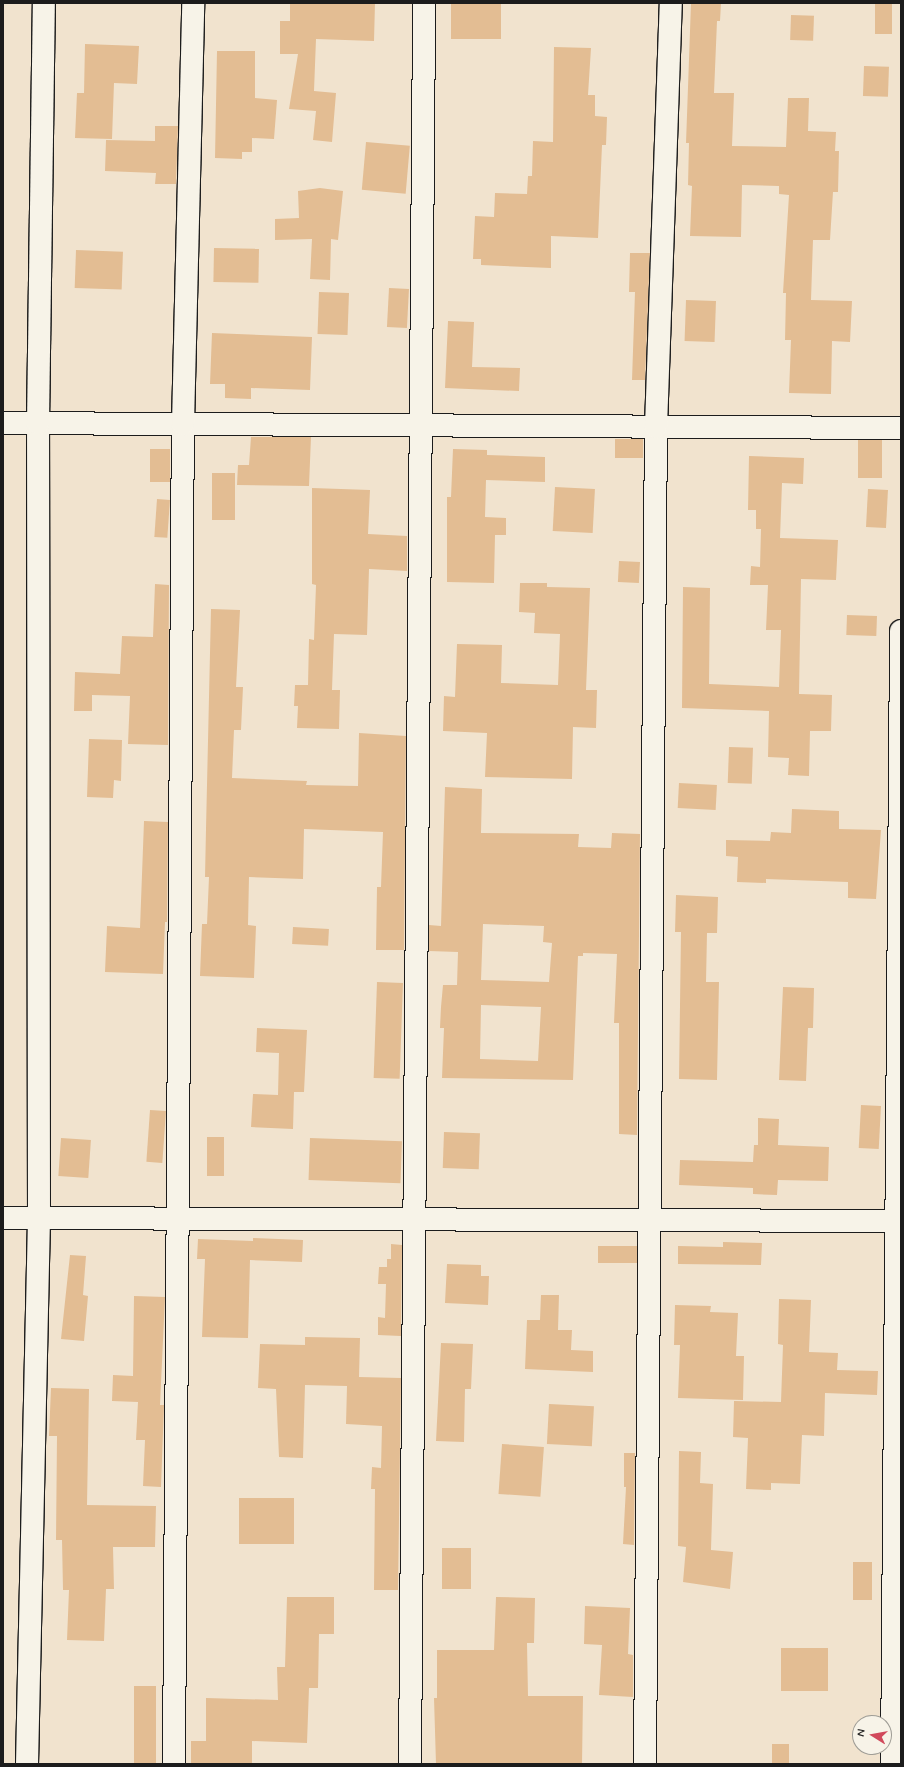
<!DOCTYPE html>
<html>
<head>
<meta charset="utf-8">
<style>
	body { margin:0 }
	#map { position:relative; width:904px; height:1767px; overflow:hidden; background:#f1e3ce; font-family:Mynerve,sans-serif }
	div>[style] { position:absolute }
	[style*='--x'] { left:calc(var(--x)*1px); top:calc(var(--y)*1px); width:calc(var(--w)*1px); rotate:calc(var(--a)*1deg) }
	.building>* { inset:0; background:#e3bd93; transform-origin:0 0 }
	.roads { filter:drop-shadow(1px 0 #1c1c1c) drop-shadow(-1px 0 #1c1c1c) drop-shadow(0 1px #1c1c1c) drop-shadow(0 -1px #1c1c1c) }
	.minor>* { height:22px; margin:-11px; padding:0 11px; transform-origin:11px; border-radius:11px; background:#f7f3e8 }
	span { translate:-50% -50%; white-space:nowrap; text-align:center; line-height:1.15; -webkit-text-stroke:3px #f7f3e8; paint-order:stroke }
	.frame { position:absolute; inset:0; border:4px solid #1c1c1c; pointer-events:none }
	.north { position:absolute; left:852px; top:1715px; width:40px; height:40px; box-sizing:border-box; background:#f7f3e8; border:1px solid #9f9d96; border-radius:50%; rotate:281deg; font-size:11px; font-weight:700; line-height:16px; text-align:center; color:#1c1c1c }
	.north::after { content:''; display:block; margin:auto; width:14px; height:18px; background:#d1495b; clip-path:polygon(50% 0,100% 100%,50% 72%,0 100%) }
</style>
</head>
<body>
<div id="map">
	<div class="building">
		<i style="clip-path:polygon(375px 3px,374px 41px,316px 39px,314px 91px,336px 93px,332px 142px,313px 140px,316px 111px,289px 109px,298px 54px,280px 54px,280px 21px,290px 21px,290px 4px)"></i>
		<i style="left:451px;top:3px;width:50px;height:36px"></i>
		<i style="clip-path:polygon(691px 3px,721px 3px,720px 21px,717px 21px,714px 93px,734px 93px,732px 146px,786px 147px,788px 98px,809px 98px,808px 131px,836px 132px,835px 151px,839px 151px,838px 192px,833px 192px,830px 240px,813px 240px,811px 300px,852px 301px,850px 342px,832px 341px,831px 394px,789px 393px,791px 340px,785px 340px,786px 293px,783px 293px,789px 195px,779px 194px,779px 186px,742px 185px,741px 237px,690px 236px,692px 186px,688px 185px,689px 143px,686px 143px)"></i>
		<i style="left:875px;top:3px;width:17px;height:31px"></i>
		<i style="left:791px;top:15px;width:23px;height:25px;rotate:2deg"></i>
		<i style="clip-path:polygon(85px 44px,139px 46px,137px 84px,114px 83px,112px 139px,75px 138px,77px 93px,84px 93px)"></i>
		<i style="clip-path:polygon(554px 47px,591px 48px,588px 95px,595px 95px,595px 116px,607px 117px,606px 145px,602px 145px,598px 238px,551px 236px,551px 268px,481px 265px,481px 259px,473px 259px,475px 216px,494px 217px,495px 193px,527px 194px,528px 176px,532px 176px,533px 141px,553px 142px)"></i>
		<i style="clip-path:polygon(217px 51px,255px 51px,255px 98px,277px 100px,274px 139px,252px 138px,252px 152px,242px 152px,242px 159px,215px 158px)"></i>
		<i style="left:864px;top:66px;width:25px;height:30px;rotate:2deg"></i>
		<i style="clip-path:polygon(155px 126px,178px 126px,176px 184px,155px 184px,156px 173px,105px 171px,106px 140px,155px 141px)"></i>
		<i style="left:366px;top:142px;width:44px;height:48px;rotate:5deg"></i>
		<i style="clip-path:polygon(320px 188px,343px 191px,338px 240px,331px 239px,330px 280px,310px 279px,312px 239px,275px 240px,275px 219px,299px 218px,298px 191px)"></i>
		<i style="left:214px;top:248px;width:45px;height:34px;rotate:1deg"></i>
		<i style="left:76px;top:250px;width:47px;height:38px;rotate:2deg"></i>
		<i style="clip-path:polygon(630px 253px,650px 253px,645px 380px,632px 380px,635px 292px,629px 292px)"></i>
		<i style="left:389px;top:288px;width:20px;height:39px;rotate:3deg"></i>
		<i style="left:319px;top:292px;width:30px;height:42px;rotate:2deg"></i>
		<i style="left:686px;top:300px;width:30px;height:41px;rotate:2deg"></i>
		<i style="clip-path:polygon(448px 321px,474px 322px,472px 367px,520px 368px,519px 391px,445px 388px)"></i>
		<i style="clip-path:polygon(212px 333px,312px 337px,310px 390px,251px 388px,251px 399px,225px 398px,225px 384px,210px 384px)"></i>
		<i style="clip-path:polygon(251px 437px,311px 437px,309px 486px,237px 485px,238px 465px,249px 465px)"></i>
		<i style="left:615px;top:439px;width:28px;height:19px"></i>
		<i style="left:858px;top:440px;width:24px;height:38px"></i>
		<i style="left:150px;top:449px;width:20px;height:33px"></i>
		<i style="clip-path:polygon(453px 449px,487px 450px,487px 455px,545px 457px,545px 482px,486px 480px,485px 517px,506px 518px,506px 535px,495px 535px,494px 583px,447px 582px,447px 497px,451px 497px)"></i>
		<i style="clip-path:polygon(749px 456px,804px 458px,803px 484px,782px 483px,780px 538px,838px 540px,836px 580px,801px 579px,799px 694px,832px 695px,831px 731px,810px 731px,809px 776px,788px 775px,789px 758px,768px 757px,769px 711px,682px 708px,683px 587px,710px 588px,709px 684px,779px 687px,781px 630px,766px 630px,768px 585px,750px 585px,751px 566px,760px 567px,761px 529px,756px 529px,756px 510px,748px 510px)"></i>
		<i style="left:212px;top:473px;width:23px;height:47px"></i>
		<i style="left:555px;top:487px;width:40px;height:44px;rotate:3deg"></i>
		<i style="clip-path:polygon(312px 488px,370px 490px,368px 534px,407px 536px,407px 571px,369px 569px,367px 635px,334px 634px,332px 690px,340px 690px,339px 729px,297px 728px,298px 706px,294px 706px,295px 685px,308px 685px,309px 639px,314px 640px,316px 585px,312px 584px)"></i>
		<i style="left:868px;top:489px;width:20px;height:38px;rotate:3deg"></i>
		<i style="left:157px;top:499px;width:13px;height:38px;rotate:4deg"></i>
		<i style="left:619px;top:561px;width:21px;height:21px;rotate:3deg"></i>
		<i style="clip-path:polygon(520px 583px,547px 583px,547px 587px,590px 588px,586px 690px,597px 690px,596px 728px,573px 727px,572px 779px,485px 777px,487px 733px,443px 731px,444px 696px,455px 697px,457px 644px,502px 645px,501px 683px,558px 685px,560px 634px,534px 633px,535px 613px,519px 612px)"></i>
		<i style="clip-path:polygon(155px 584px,169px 585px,168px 745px,128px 744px,130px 696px,92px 695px,92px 711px,74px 711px,75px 672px,120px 674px,122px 636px,153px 637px)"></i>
		<i style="clip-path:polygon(211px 609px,240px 610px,236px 687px,243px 687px,241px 730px,234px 730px,232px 778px,307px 781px,306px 785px,358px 786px,359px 733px,406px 736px,404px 950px,376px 950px,377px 887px,381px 887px,383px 832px,304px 829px,303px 879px,249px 877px,248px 925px,256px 926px,254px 978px,200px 976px,202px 924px,207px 924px,209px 877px,205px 877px,206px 829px)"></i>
		<i style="left:847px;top:615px;width:30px;height:20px;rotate:2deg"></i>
		<i style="clip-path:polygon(89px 739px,122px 740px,121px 781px,114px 780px,113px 798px,87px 797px)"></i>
		<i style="left:729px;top:747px;width:24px;height:36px;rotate:2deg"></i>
		<i style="left:679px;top:783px;width:38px;height:25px;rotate:3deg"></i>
		<i style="clip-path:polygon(evenodd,445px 787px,482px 789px,481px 833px,579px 834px,578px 847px,611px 848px,612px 833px,640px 834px,637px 1135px,619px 1134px,619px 1023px,614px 1023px,617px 954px,583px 953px,583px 956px,578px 956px,573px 1080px,442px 1078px,444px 1028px,440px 1028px,441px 1007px,443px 985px,457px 985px,458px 952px,429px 951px,429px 925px,441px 926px,445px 787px,483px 924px,544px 926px,543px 942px,552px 943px,549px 982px,481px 980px,483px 924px,445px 787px,481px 1005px,541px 1007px,538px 1061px,480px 1059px,481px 1005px)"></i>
		<i style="clip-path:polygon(792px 809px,839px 811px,839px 829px,881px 830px,876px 899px,848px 898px,848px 882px,766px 879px,766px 883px,737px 882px,738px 857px,726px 856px,726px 840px,770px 841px,771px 832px,791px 833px)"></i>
		<i style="clip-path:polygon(144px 821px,168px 822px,167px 922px,165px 922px,163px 974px,105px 972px,107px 926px,140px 928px)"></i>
		<i style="clip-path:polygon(676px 895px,718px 897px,717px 933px,707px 933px,706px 982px,719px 982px,717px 1080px,679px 1079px,681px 932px,675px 932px)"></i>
		<i style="left:293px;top:927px;width:36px;height:17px;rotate:3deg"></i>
		<i style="left:377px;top:982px;width:26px;height:96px;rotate:2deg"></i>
		<i style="clip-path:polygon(783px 987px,814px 988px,813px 1028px,808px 1028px,806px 1081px,779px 1080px)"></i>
		<i style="clip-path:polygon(257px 1028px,307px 1030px,304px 1092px,294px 1092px,293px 1129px,251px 1127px,253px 1094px,278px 1095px,279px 1053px,256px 1052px)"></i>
		<i style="left:861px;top:1105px;width:20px;height:43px;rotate:3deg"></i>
		<i style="left:150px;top:1110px;width:16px;height:52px;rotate:4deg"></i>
		<i style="clip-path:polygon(758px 1118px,779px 1119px,778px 1145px,829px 1147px,828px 1181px,778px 1180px,777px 1195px,753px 1194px,753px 1188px,679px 1185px,680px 1160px,753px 1162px,754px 1145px,758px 1145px)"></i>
		<i style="left:444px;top:1132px;width:36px;height:36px;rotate:2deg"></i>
		<i style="left:207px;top:1137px;width:17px;height:39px"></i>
		<i style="left:61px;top:1138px;width:30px;height:38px;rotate:4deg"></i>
		<i style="left:310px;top:1138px;width:92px;height:42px;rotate:2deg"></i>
		<i style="clip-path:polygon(253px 1238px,303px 1240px,302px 1262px,250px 1260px,248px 1338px,202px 1337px,205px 1259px,197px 1259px,198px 1239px,253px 1241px)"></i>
		<i style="clip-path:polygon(723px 1242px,762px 1243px,761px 1265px,678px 1264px,678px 1246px,723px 1247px)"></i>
		<i style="clip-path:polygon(391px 1244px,402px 1245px,401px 1336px,378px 1335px,378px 1317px,385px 1318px,386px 1284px,378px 1284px,379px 1267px,387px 1267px,387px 1259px,391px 1259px)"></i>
		<i style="left:598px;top:1246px;width:39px;height:17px"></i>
		<i style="clip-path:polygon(70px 1255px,86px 1256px,83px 1295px,88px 1296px,84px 1341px,61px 1339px)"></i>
		<i style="clip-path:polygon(447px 1264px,481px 1265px,481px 1276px,489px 1276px,488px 1305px,445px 1303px)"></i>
		<i style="clip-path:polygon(541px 1295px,559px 1295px,558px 1330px,572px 1330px,571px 1350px,593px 1351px,593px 1372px,525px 1369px,527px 1320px,540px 1320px)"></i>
		<i style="clip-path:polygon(134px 1296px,165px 1297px,160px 1405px,164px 1405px,161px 1487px,143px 1486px,145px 1440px,136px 1440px,138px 1402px,112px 1401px,113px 1375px,133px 1376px)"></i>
		<i style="clip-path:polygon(779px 1299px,811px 1300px,809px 1352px,838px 1353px,837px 1370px,878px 1371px,877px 1395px,825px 1393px,824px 1436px,802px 1435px,800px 1484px,771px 1483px,771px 1490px,746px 1489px,748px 1438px,733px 1437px,734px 1401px,781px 1402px,783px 1345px,778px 1344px)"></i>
		<i style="clip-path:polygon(675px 1305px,711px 1306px,710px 1312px,738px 1313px,736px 1356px,744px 1356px,743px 1400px,678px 1398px,680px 1345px,674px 1345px)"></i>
		<i style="clip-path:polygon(305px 1337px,360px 1338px,359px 1377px,401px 1378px,398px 1590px,374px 1590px,375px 1489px,371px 1489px,372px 1467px,381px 1468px,382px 1426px,346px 1424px,347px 1386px,305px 1385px,303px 1458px,279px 1457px,276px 1389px,258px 1388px,260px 1344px,305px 1345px)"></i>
		<i style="clip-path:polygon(441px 1343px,473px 1344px,471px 1389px,465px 1389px,464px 1442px,436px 1441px)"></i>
		<i style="clip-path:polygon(51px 1388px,89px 1389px,87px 1505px,156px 1506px,155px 1547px,113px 1547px,114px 1589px,106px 1589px,104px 1641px,67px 1640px,69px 1590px,63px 1590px,62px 1540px,56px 1540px,57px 1436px,49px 1436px)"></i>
		<i style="left:549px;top:1404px;width:45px;height:40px;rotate:3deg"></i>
		<i style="left:502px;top:1444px;width:42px;height:50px;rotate:4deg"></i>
		<i style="clip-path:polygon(679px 1451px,701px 1452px,700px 1483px,713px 1484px,711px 1550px,733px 1552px,730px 1589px,683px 1582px,686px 1547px,678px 1546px)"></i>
		<i style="clip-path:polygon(624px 1453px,635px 1453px,634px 1545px,623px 1544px,626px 1487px,624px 1487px)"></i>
		<i style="left:239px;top:1498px;width:55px;height:46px"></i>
		<i style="left:442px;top:1548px;width:29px;height:41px"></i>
		<i style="left:853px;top:1562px;width:19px;height:38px"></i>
		<i style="clip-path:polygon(287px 1597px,334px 1597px,334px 1634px,319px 1634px,318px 1688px,309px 1688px,307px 1743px,252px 1741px,252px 1764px,191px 1764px,191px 1741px,206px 1741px,206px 1698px,278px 1700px,277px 1667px,285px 1667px)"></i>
		<i style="clip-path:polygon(496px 1597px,535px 1598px,534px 1643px,527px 1643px,528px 1696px,583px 1696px,582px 1764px,436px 1764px,434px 1698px,437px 1698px,437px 1650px,494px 1650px)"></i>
		<i style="clip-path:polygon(585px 1606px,630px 1608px,628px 1654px,633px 1655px,633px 1697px,599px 1695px,602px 1645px,584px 1644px)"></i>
		<i style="left:781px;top:1648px;width:47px;height:43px"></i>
		<i style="left:134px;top:1686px;width:22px;height:78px"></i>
		<i style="left:772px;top:1744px;width:17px;height:20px"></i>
	</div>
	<div class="roads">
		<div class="minor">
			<i style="--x:3;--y:423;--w:898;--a:0.32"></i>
			<i style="--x:3;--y:1218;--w:898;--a:0.19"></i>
			<i style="--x:27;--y:1764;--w:546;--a:-88.74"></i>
			<i style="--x:39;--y:1218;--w:795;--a:-90.07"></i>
			<i style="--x:38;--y:423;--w:420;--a:-89.2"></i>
			<i style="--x:174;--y:1764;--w:1340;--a:-89.62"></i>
			<i style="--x:183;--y:424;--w:421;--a:-88.6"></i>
			<i style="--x:410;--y:1764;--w:1761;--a:-89.54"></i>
			<i style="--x:645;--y:1764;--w:1337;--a:-89.53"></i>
			<i style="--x:656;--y:427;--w:424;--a:-88"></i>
			<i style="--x:892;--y:1764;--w:1133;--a:-89.54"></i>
		</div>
	</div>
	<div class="frame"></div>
	<div class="north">N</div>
</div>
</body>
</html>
